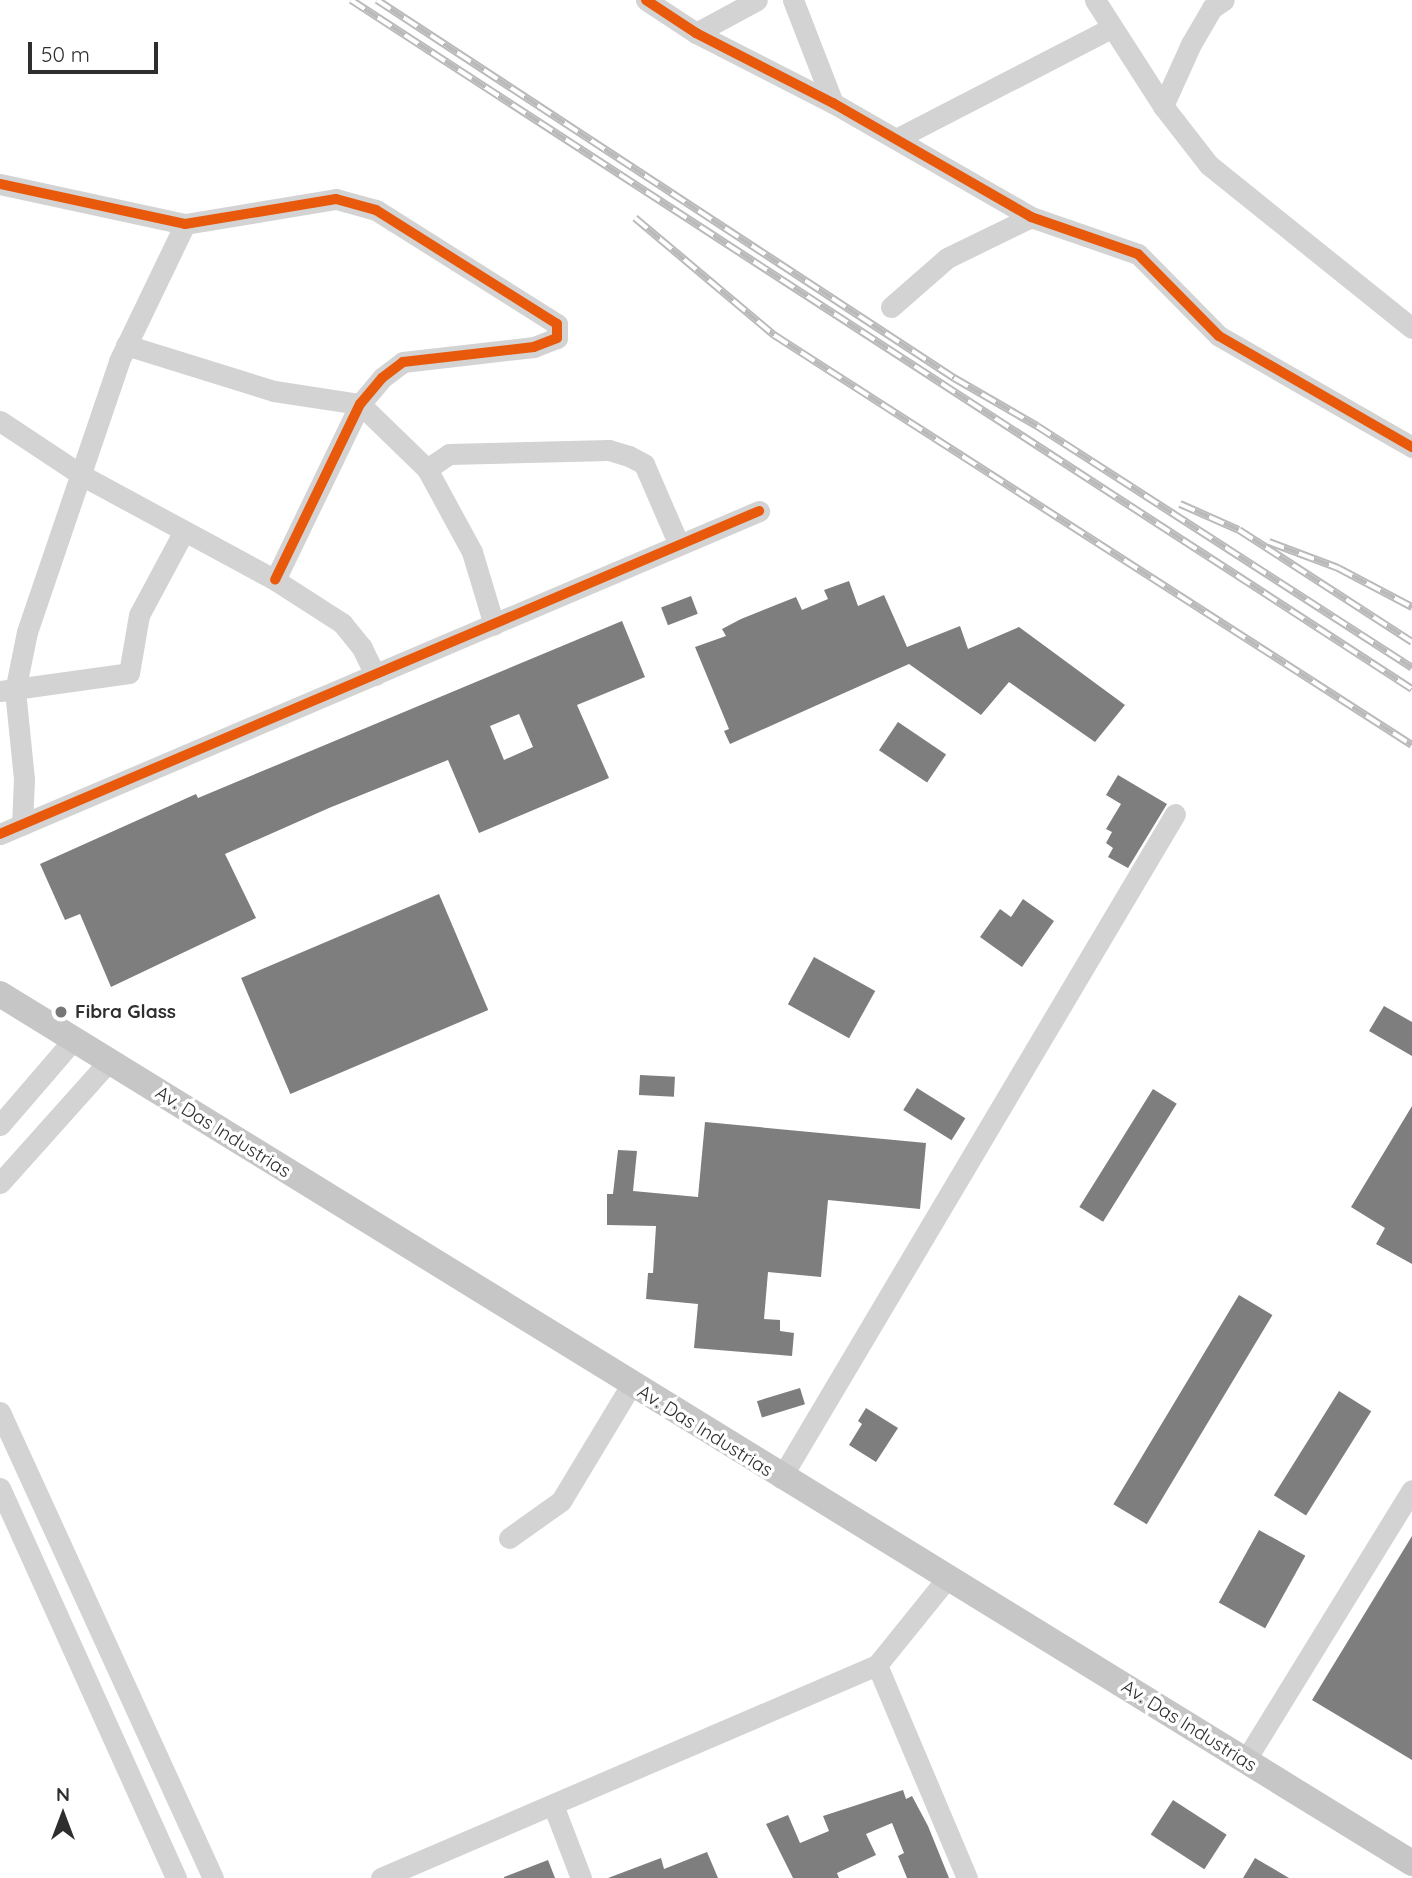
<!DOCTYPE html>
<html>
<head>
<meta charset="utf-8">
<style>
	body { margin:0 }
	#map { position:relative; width:1412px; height:1878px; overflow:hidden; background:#fff; font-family:Quicksand,sans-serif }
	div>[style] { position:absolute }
	.building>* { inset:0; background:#7e7e7e; transform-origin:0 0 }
	.minor>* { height:21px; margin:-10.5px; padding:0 10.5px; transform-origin:10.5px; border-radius:10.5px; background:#d3d3d3 }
	.major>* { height:26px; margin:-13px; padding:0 13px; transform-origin:13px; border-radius:13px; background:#c6c6c6 }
	.rail>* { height:8px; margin-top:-4px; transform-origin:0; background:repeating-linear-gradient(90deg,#fff 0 16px,#bababa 0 32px); box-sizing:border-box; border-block:2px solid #bababa }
	.cycleway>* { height:10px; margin:-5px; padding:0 5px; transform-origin:5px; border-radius:5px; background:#e8590c }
	.dots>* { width:19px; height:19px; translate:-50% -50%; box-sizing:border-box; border:4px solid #fff; border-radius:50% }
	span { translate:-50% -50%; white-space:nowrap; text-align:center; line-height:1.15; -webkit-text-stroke:7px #fff; paint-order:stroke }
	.poi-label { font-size:19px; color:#2e2e2e; font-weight:700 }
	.left { translate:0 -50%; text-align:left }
	.street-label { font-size:19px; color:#2e2e2e }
	.north { position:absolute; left:28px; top:1780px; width:70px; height:70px; -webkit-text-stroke:5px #fff; paint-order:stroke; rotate:0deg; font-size:19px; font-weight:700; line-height:28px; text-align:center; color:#2e2e2e }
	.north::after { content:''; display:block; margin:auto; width:24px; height:32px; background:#2e2e2e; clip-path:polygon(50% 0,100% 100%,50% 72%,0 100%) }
	.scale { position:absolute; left:28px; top:42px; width:130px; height:32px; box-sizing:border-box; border:4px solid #2e2e2e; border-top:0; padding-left:9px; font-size:21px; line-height:24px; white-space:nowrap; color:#2e2e2e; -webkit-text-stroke:5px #fff; paint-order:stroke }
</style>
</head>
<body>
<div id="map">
	<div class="building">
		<i style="clip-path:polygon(849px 581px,858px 606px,884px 595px,907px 647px,960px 626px,968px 649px,1019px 627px,1125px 705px,1095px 742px,1009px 682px,981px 715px,909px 664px,730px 744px,724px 731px,729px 729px,695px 647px,726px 636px,722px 629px,741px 619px,796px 597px,802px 610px,828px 599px,824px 590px)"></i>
		<i style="left:691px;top:596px;width:19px;height:32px;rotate:69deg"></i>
		<i style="clip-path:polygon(evenodd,622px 621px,645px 677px,577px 705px,609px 778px,479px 833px,448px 760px,329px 808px,225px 854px,256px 918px,111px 987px,80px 914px,65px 920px,40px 864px,196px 794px,198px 798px,622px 621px,519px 714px,533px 747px,504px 760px,490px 726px,519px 714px)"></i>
		<i style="left:898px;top:722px;width:58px;height:34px;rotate:34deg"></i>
		<i style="clip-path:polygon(1118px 775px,1167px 804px,1128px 868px,1108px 857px,1113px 848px,1106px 843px,1112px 832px,1106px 829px,1121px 804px,1106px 795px)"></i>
		<i style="left:439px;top:894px;width:126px;height:215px;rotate:67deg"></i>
		<i style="clip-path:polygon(1023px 899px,1054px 921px,1022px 967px,980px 937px,1000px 909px,1011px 917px)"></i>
		<i style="left:814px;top:957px;width:70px;height:54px;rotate:29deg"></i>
		<i style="clip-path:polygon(1384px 1006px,1412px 1022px,1412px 1056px,1369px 1031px)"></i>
		<i style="left:640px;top:1075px;width:35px;height:20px;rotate:3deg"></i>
		<i style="left:917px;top:1088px;width:57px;height:26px;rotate:32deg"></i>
		<i style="left:1153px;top:1089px;width:28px;height:139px;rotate:32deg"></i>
		<i style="clip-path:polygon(1412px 1106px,1412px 1264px,1376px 1244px,1385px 1228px,1351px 1207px)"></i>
		<i style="clip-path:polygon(705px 1122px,926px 1143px,920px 1209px,828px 1200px,821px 1277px,768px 1272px,764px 1319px,780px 1320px,780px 1331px,794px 1333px,792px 1356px,694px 1348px,698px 1304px,646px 1299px,648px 1273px,653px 1273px,656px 1226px,607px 1225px,607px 1194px,613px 1194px,618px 1150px,637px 1151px,633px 1191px,698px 1197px)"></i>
		<i style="left:1239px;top:1295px;width:39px;height:244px;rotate:31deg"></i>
		<i style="left:800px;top:1388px;width:17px;height:45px;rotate:73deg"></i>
		<i style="left:1339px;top:1391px;width:38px;height:123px;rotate:32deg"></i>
		<i style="clip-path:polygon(866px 1408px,898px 1428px,876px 1462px,849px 1445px,862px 1424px,858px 1421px)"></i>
		<i style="left:1259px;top:1530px;width:53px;height:83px;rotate:29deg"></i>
		<i style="clip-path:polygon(1412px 1536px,1412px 1760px,1312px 1700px)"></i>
		<i style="clip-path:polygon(903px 1790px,906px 1799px,912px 1796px,928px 1826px,949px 1878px,907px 1878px,898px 1856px,904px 1853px,892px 1823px,866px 1834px,876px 1855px,837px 1873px,839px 1878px,793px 1878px,766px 1824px,788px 1815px,800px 1843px,829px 1831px,823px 1816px)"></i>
		<i style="left:1173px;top:1800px;width:64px;height:41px;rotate:33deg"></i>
		<i style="clip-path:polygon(707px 1852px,718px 1878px,608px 1878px,661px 1858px,664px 1869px)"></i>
		<i style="clip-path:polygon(1255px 1858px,1289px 1878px,1243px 1878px)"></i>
		<i style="clip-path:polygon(548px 1860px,555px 1878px,504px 1878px,504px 1877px)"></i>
	</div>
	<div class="minor">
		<i style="left:646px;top:0;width:60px;rotate:33.4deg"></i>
		<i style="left:696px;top:33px;width:154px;rotate:27.1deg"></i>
		<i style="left:833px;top:103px;width:228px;rotate:29.9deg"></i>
		<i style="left:1031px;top:217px;width:113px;rotate:19.1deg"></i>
		<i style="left:1138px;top:254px;width:115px;rotate:45.4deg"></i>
		<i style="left:1219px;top:336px;width:223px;rotate:29.9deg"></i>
		<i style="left:793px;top:0;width:110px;rotate:68.8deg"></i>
		<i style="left:1095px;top:0;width:126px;rotate:57.3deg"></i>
		<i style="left:1163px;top:106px;width:75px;rotate:52.1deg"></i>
		<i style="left:1209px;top:165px;width:260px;rotate:38.8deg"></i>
		<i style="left:696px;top:33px;width:69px;rotate:-28.4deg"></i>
		<i style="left:1163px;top:106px;width:68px;rotate:-65.7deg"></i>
		<i style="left:1191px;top:44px;width:42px;rotate:-59.7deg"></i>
		<i style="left:1212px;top:8px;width:14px;rotate:-34deg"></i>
		<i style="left:896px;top:139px;width:242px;rotate:-27.3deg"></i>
		<i style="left:0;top:184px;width:189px;rotate:12.2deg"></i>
		<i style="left:185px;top:224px;width:153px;rotate:-9.4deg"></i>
		<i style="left:336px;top:199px;width:41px;rotate:15.4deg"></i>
		<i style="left:376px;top:210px;width:214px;rotate:32.2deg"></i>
		<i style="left:557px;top:324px;width:14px;rotate:90deg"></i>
		<i style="left:557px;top:338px;width:25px;rotate:159deg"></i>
		<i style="left:534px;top:347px;width:132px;rotate:173.5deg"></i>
		<i style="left:403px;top:362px;width:26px;rotate:143deg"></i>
		<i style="left:382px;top:378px;width:34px;rotate:130deg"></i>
		<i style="left:360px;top:404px;width:195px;rotate:115.8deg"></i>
		<i style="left:891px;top:307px;width:74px;rotate:-41.2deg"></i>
		<i style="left:947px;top:258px;width:93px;rotate:-26deg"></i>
		<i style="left:126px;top:345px;width:155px;rotate:17.3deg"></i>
		<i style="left:274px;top:391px;width:87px;rotate:8.6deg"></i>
		<i style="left:360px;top:404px;width:93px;rotate:44.1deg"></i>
		<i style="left:427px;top:469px;width:94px;rotate:61.5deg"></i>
		<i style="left:472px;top:552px;width:76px;rotate:73.2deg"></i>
		<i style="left:0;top:421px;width:100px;rotate:33.5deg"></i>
		<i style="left:83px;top:476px;width:218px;rotate:28.4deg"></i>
		<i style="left:275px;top:580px;width:80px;rotate:32.7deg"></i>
		<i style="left:342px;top:623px;width:32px;rotate:51deg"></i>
		<i style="left:362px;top:648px;width:30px;rotate:64deg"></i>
		<i style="left:427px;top:469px;width:27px;rotate:-34deg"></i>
		<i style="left:449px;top:454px;width:160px;rotate:-1.4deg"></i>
		<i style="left:609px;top:450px;width:21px;rotate:17deg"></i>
		<i style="left:629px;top:456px;width:17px;rotate:28deg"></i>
		<i style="left:644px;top:464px;width:88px;rotate:66.6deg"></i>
		<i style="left:0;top:691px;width:130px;rotate:-7.9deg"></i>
		<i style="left:129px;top:673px;width:59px;rotate:-80.2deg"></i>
		<i style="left:139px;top:615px;width:95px;rotate:-61.8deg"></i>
		<i style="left:22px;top:825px;width:46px;rotate:-87.5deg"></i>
		<i style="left:24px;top:779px;width:88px;rotate:-95.8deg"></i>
		<i style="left:15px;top:691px;width:60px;rotate:-78.5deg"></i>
		<i style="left:27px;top:632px;width:286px;rotate:-71.2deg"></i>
		<i style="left:119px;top:361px;width:152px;rotate:-64.3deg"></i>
		<i style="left:0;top:834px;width:825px;rotate:-23.05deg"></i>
		<i style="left:0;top:1125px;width:113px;rotate:-49.3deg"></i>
		<i style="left:0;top:1183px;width:164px;rotate:-48.2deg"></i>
		<i style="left:0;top:1412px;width:512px;rotate:65.44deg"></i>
		<i style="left:781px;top:1478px;width:772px;rotate:-59.32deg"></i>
		<i style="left:0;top:1488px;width:428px;rotate:65.7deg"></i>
		<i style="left:509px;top:1538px;width:64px;rotate:-35.4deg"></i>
		<i style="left:561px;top:1501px;width:135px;rotate:-58.9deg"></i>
		<i style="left:877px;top:1665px;width:231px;rotate:67.1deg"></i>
		<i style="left:1245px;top:1761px;width:318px;rotate:-58.4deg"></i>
		<i style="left:553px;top:1805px;width:78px;rotate:69deg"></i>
		<i style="left:381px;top:1878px;width:540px;rotate:-23.24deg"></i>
		<i style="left:877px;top:1665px;width:113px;rotate:-51.1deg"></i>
	</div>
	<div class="major">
		<i style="left:0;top:994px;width:1658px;rotate:31.61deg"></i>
	</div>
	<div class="rail">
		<i style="left:351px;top:0;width:1265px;rotate:33deg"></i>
		<i style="left:377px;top:0;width:690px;rotate:33.23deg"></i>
		<i style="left:954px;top:378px;width:96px;rotate:30deg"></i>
		<i style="left:1037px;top:426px;width:446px;rotate:32.8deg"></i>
		<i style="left:635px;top:218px;width:182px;rotate:40.1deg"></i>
		<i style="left:774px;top:335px;width:758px;rotate:32.73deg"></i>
		<i style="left:1180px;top:504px;width:64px;rotate:23.8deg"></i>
		<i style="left:1239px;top:530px;width:206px;rotate:32.9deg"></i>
		<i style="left:1269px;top:542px;width:74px;rotate:20.6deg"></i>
		<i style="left:1338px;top:568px;width:84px;rotate:27.8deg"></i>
	</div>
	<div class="cycleway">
		<i style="left:646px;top:0;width:60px;rotate:33.4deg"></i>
		<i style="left:696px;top:33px;width:154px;rotate:27.1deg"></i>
		<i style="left:833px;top:103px;width:228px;rotate:29.9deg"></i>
		<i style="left:1031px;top:217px;width:113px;rotate:19.1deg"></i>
		<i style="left:1138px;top:254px;width:115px;rotate:45.4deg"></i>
		<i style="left:1219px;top:336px;width:223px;rotate:29.9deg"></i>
		<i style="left:0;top:184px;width:189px;rotate:12.2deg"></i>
		<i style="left:185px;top:224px;width:153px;rotate:-9.4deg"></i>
		<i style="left:336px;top:199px;width:41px;rotate:15.4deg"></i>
		<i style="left:376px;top:210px;width:214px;rotate:32.2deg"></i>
		<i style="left:557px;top:324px;width:14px;rotate:90deg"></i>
		<i style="left:557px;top:338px;width:25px;rotate:159deg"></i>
		<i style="left:534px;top:347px;width:132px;rotate:173.5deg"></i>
		<i style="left:403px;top:362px;width:26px;rotate:143deg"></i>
		<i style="left:382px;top:378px;width:34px;rotate:130deg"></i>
		<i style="left:360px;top:404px;width:195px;rotate:115.8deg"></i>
		<i style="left:0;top:834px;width:825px;rotate:-23.05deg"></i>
	</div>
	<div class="dots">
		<i style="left:61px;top:1012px;background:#777"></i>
	</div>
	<div class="poi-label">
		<span class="left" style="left:75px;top:1012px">Fibra Glass</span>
	</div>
	<div class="street-label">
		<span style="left:223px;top:1132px;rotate:32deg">Av. Das Industrias</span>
		<span style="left:705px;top:1431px;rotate:32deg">Av. Das Industrias</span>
		<span style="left:1189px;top:1726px;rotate:32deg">Av. Das Industrias</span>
	</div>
	<div class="north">N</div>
	<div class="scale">50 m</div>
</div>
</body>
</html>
